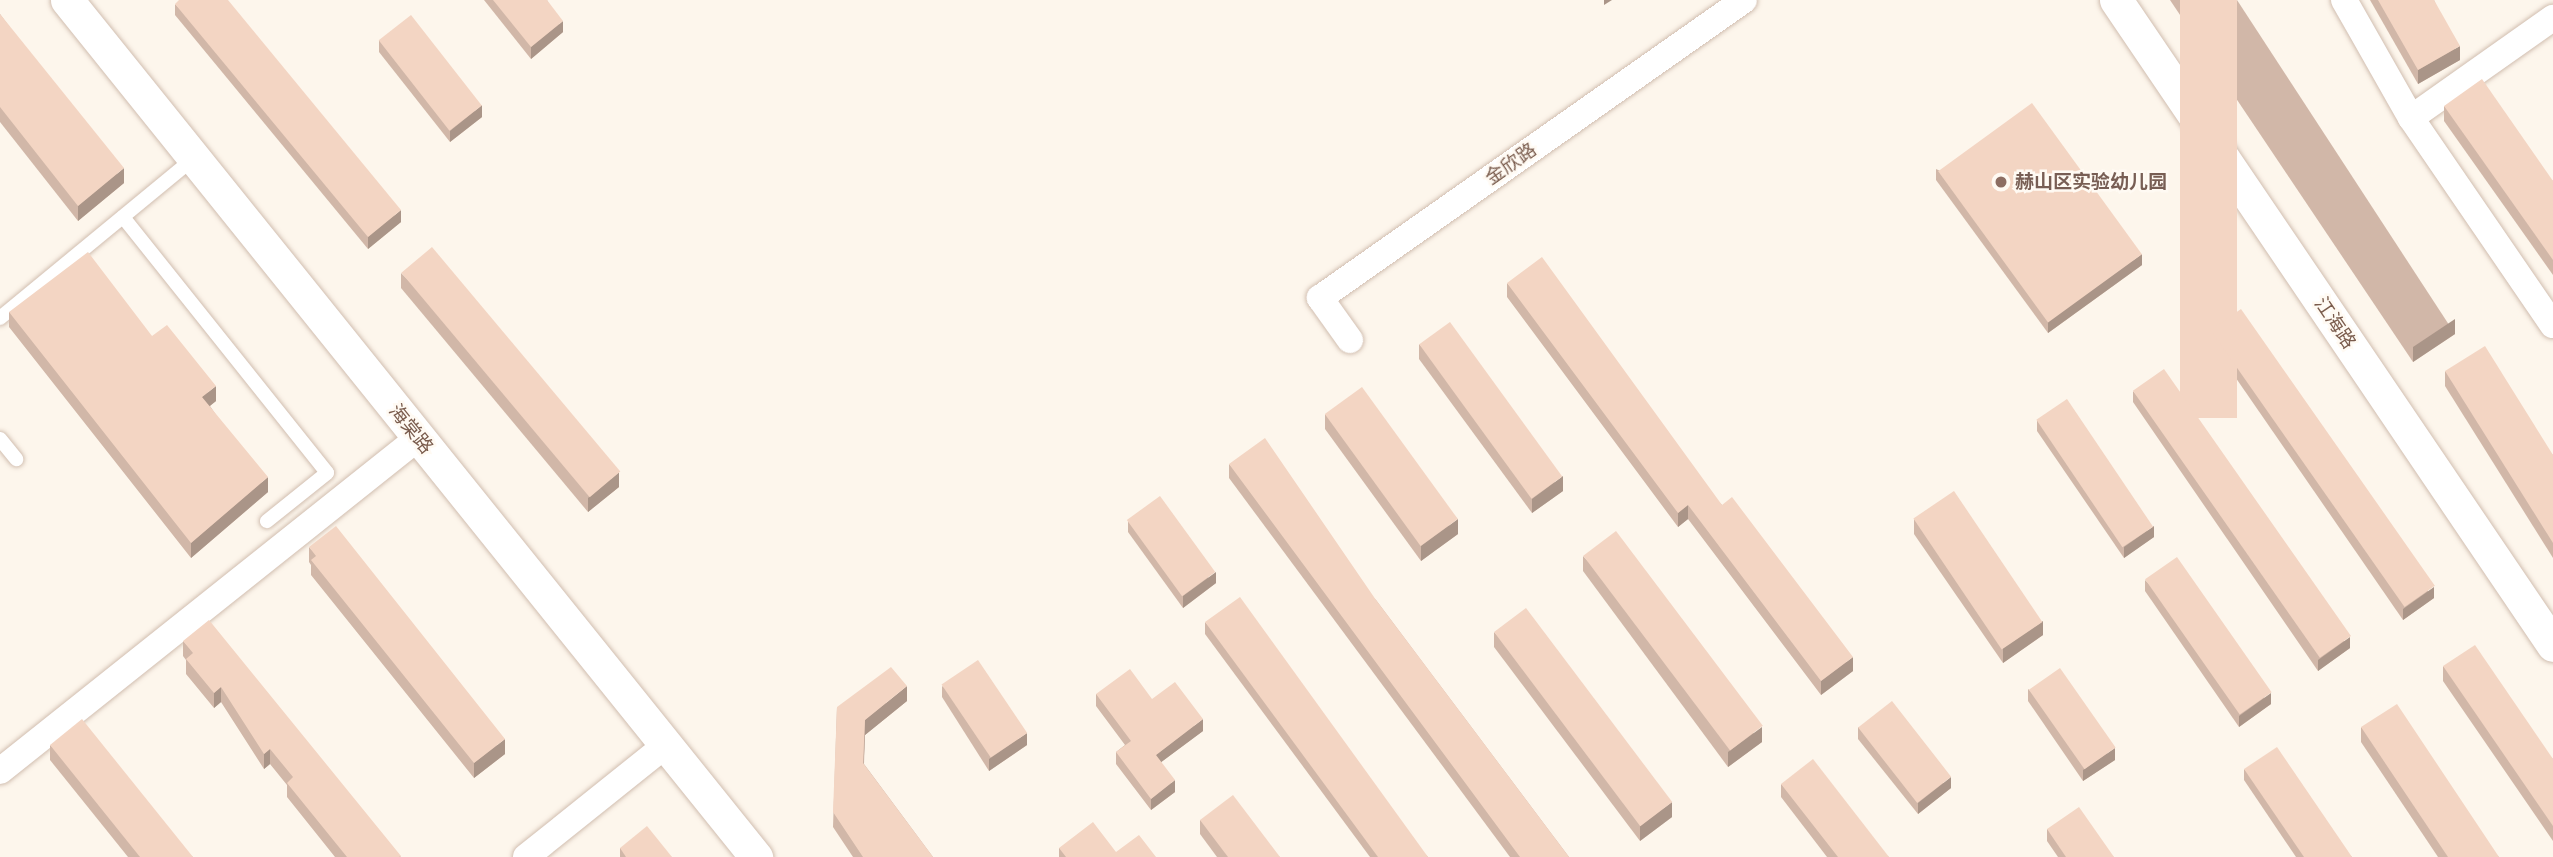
<!DOCTYPE html>
<html>
<head>
<meta charset="utf-8">
<style>
	body { margin:0 }
	#map { position:relative; width:2553px; height:857px; overflow:hidden; background:#fdf6ec; font-family:Poppins,"Noto Sans SC",sans-serif }
	div>[style] { position:absolute }
	.roads { filter:drop-shadow(0 0 2px #d1beb0) drop-shadow(0 0 2px #d1beb0) }
	.service>* { height:14px; margin:-7px; padding:0 7px; transform-origin:7px; border-radius:7px; background:#fff }
	.minor>* { height:26px; margin:-13px; padding:0 13px; transform-origin:13px; border-radius:13px; background:#fff }
	.tertiary>* { height:33px; margin:-16.5px; padding:0 16.5px; transform-origin:16.5px; border-radius:16.5px; background:#fff }
	.wall>* { inset:0; background:#d1b7a8 }
	.shaded-wall>* { inset:0; background:#aa9588 }
	.building>* { inset:0; background:#f3d5c3; transform-origin:0 0 }
	.dots>* { width:19px; height:19px; translate:-50% -50%; box-sizing:border-box; border:4px solid #fffaf3; border-radius:50% }
	span { translate:-50% -50%; white-space:nowrap; text-align:center; line-height:1.15; -webkit-text-stroke:5px #fffaf3; paint-order:stroke }
	.street-label { font-size:19px; color:#7a5c4d }
	.education-label { font-size:19px; color:#785e54; font-weight:700 }
	.left { translate:0 -50%; text-align:left }
</style>
</head>
<body>
<div id="map">
	<div class="roads">
		<div class="service">
			<i style="left:123px;top:217px;width:327px;rotate:51.4deg"></i>
			<i style="left:327px;top:473px;width:77px;rotate:141.3deg"></i>
			<i style="left:0;top:318px;width:251px;rotate:-39.5deg"></i>
			<i style="left:0;top:439px;width:26px;rotate:51deg"></i>
		</div>
		<div class="minor">
			<i style="left:2344px;top:0;width:136px;rotate:60.4deg"></i>
			<i style="left:2411px;top:118px;width:174px;rotate:-35.2deg"></i>
			<i style="left:2411px;top:118px;width:251px;rotate:55.6deg"></i>
			<i style="left:1350px;top:340px;width:52px;rotate:-125.5deg"></i>
			<i style="left:1320px;top:298px;width:518px;rotate:-35.1deg"></i>
			<i style="left:0;top:771px;width:534px;rotate:-38.54deg"></i>
			<i style="left:526px;top:857px;width:179px;rotate:-38.7deg"></i>
		</div>
		<div class="tertiary">
			<i style="left:67px;top:0;width:1100px;rotate:51.2deg"></i>
			<i style="left:2116px;top:0;width:779px;rotate:55.88deg"></i>
		</div>
	</div>
	<div class="wall">
		<i style="clip-path:polygon(484px 0,547px 0,563px 32px,531px 59px)"></i>
		<i style="clip-path:polygon(2170px 0,2237px 0,2455px 334px,2413px 362px)"></i>
		<i style="clip-path:polygon(2370px 0,2434px 0,2460px 60px,2418px 84px)"></i>
		<i style="clip-path:polygon(175px 4px,401px 222px,368px 249px,175px 15px)"></i>
		<i style="clip-path:polygon(0 14px,124px 183px,78px 221px,0 122px)"></i>
		<i style="clip-path:polygon(379px 40px,482px 117px,450px 142px,379px 52px)"></i>
		<i style="clip-path:polygon(2444px 106px,2553px 181px,2553px 275px,2444px 121px)"></i>
		<i style="clip-path:polygon(1936px 169px,2142px 265px,2048px 333px,1936px 180px)"></i>
		<i style="clip-path:polygon(401px 273px,619px 487px,588px 512px,401px 288px)"></i>
		<i style="clip-path:polygon(1507px 283px,1722px 505px,1853px 671px,1821px 695px,1688px 519px,1678px 527px,1507px 297px)"></i>
		<i style="clip-path:polygon(9px 312px,152px 336px,216px 401px,210px 406px,268px 492px,191px 558px,9px 327px)"></i>
		<i style="clip-path:polygon(2211px 330px,2434px 598px,2403px 620px,2211px 342px)"></i>
		<i style="clip-path:polygon(1419px 344px,1563px 491px,1532px 513px,1419px 359px)"></i>
		<i style="clip-path:polygon(2445px 371px,2553px 455px,2553px 558px,2445px 386px)"></i>
		<i style="clip-path:polygon(2133px 391px,2350px 648px,2318px 671px,2133px 402px)"></i>
		<i style="clip-path:polygon(1325px 414px,1458px 534px,1421px 561px,1325px 429px)"></i>
		<i style="clip-path:polygon(2037px 420px,2154px 537px,2124px 558px,2037px 431px)"></i>
		<i style="clip-path:polygon(1229px 464px,1376px 600px,1569px 857px,1510px 857px,1229px 478px)"></i>
		<i style="clip-path:polygon(1914px 519px,2043px 635px,2003px 663px,1914px 534px)"></i>
		<i style="clip-path:polygon(1128px 521px,1216px 583px,1183px 608px,1128px 532px)"></i>
		<i style="clip-path:polygon(309px 547px,505px 754px,474px 778px,311px 575px,311px 565px,309px 562px)"></i>
		<i style="clip-path:polygon(1583px 556px,1762px 742px,1728px 767px,1583px 571px)"></i>
		<i style="clip-path:polygon(2145px 580px,2271px 704px,2239px 727px,2145px 591px)"></i>
		<i style="clip-path:polygon(1205px 622px,1428px 857px,1370px 857px,1205px 634px)"></i>
		<i style="clip-path:polygon(1494px 632px,1672px 817px,1640px 841px,1494px 647px)"></i>
		<i style="clip-path:polygon(183px 641px,401px 857px,335px 857px,287px 797px,287px 785px,270px 764px,264px 769px,221px 702px,214px 708px,186px 674px,186px 660px,183px 656px)"></i>
		<i style="clip-path:polygon(2443px 666px,2553px 759px,2553px 841px,2443px 681px)"></i>
		<i style="clip-path:polygon(942px 686px,1027px 745px,989px 771px,942px 697px)"></i>
		<i style="clip-path:polygon(2028px 689px,2115px 760px,2083px 781px,2028px 701px)"></i>
		<i style="clip-path:polygon(1096px 694px,1152px 699px,1203px 731px,1161px 762px,1175px 792px,1151px 810px,1116px 764px,1116px 752px,1125px 745px,1096px 706px)"></i>
		<i style="clip-path:polygon(907px 701px,865px 735px,864px 764px,933px 857px,853px 857px,833px 827px,837px 707px)"></i>
		<i style="clip-path:polygon(1858px 727px,1951px 788px,1918px 814px,1858px 739px)"></i>
		<i style="clip-path:polygon(2361px 727px,2499px 857px,2438px 857px,2361px 742px)"></i>
		<i style="clip-path:polygon(50px 745px,193px 857px,128px 857px,50px 760px)"></i>
		<i style="clip-path:polygon(2244px 769px,2352px 857px,2296px 857px,2244px 780px)"></i>
		<i style="clip-path:polygon(1781px 784px,1889px 857px,1827px 857px,1781px 797px)"></i>
		<i style="clip-path:polygon(1200px 820px,1280px 857px,1217px 857px,1200px 834px)"></i>
		<i style="clip-path:polygon(2047px 829px,2114px 857px,2058px 857px,2047px 841px)"></i>
		<i style="clip-path:polygon(620px 848px,672px 857px,620px 857px)"></i>
		<i style="clip-path:polygon(1059px 848px,1116px 852px,1156px 857px,1059px 857px)"></i>
	</div>
	<div class="shaded-wall">
		<i style="clip-path:polygon(1604px 0,1612px 0,1604px 5px)"></i>
		<i style="clip-path:polygon(563px 21px,563px 32px,531px 59px,531px 47px)"></i>
		<i style="clip-path:polygon(2460px 46px,2460px 60px,2418px 84px,2418px 70px)"></i>
		<i style="clip-path:polygon(482px 105px,482px 117px,450px 142px,450px 131px)"></i>
		<i style="clip-path:polygon(124px 168px,124px 183px,78px 221px,78px 206px)"></i>
		<i style="clip-path:polygon(401px 210px,401px 222px,368px 249px,368px 237px)"></i>
		<i style="clip-path:polygon(2142px 254px,2142px 265px,2048px 333px,2048px 321px)"></i>
		<i style="clip-path:polygon(2455px 319px,2455px 334px,2413px 362px,2413px 347px)"></i>
		<i style="clip-path:polygon(216px 386px,216px 401px,202px 412px,202px 397px)"></i>
		<i style="clip-path:polygon(619px 472px,619px 487px,588px 512px,588px 498px)"></i>
		<i style="clip-path:polygon(1563px 476px,1563px 491px,1532px 513px,1532px 499px)"></i>
		<i style="clip-path:polygon(268px 477px,268px 492px,191px 558px,191px 543px)"></i>
		<i style="clip-path:polygon(1688px 505px,1688px 519px,1678px 527px,1678px 513px)"></i>
		<i style="clip-path:polygon(1458px 519px,1458px 534px,1421px 561px,1421px 546px)"></i>
		<i style="clip-path:polygon(2154px 526px,2154px 537px,2124px 558px,2124px 547px)"></i>
		<i style="clip-path:polygon(1216px 572px,1216px 583px,1183px 608px,1183px 596px)"></i>
		<i style="clip-path:polygon(2434px 587px,2434px 598px,2403px 620px,2403px 609px)"></i>
		<i style="clip-path:polygon(2043px 621px,2043px 635px,2003px 663px,2003px 648px)"></i>
		<i style="clip-path:polygon(2350px 637px,2350px 648px,2318px 671px,2318px 660px)"></i>
		<i style="clip-path:polygon(1853px 657px,1853px 671px,1821px 695px,1821px 681px)"></i>
		<i style="clip-path:polygon(907px 686px,907px 701px,865px 735px,863px 777px,865px 720px)"></i>
		<i style="clip-path:polygon(221px 687px,221px 702px,214px 708px,214px 693px)"></i>
		<i style="clip-path:polygon(2271px 693px,2271px 704px,2239px 727px,2239px 716px)"></i>
		<i style="clip-path:polygon(1203px 719px,1203px 731px,1156px 766px,1156px 755px)"></i>
		<i style="clip-path:polygon(1762px 727px,1762px 742px,1728px 767px,1728px 752px)"></i>
		<i style="clip-path:polygon(1027px 733px,1027px 745px,989px 771px,989px 759px)"></i>
		<i style="clip-path:polygon(505px 739px,505px 754px,474px 778px,474px 763px)"></i>
		<i style="clip-path:polygon(2115px 748px,2115px 760px,2083px 781px,2083px 770px)"></i>
		<i style="clip-path:polygon(270px 749px,270px 764px,264px 769px,264px 754px)"></i>
		<i style="clip-path:polygon(1951px 777px,1951px 788px,1918px 814px,1918px 803px)"></i>
		<i style="clip-path:polygon(1175px 780px,1175px 792px,1151px 810px,1151px 799px)"></i>
		<i style="clip-path:polygon(1672px 802px,1672px 817px,1640px 841px,1640px 826px)"></i>
	</div>
	<div class="building">
		<i style="clip-path:polygon(179px 0,228px 0,401px 210px,368px 237px,175px 4px)"></i>
		<i style="clip-path:polygon(493px 0,547px 0,563px 21px,531px 47px)"></i>
		<i style="left:2180px;top:0;width:57px;height:418px"></i>
		<i style="clip-path:polygon(2378px 0,2434px 0,2460px 46px,2418px 70px)"></i>
		<i style="clip-path:polygon(0 14px,124px 168px,78px 206px,0 107px)"></i>
		<i style="left:411px;top:15px;width:115px;height:41px;rotate:52deg"></i>
		<i style="clip-path:polygon(2482px 79px,2553px 181px,2553px 260px,2444px 106px)"></i>
		<i style="left:2032px;top:103px;width:187px;height:116px;rotate:54deg"></i>
		<i style="left:432px;top:247px;width:293px;height:40px;rotate:50deg"></i>
		<i style="clip-path:polygon(88px 252px,152px 336px,167px 325px,216px 386px,202px 397px,268px 477px,191px 543px,9px 312px)"></i>
		<i style="clip-path:polygon(1542px 257px,1722px 505px,1732px 497px,1853px 657px,1821px 681px,1688px 505px,1678px 513px,1507px 283px)"></i>
		<i style="left:2241px;top:309px;width:338px;height:37px;rotate:55deg"></i>
		<i style="left:1450px;top:322px;width:191px;height:38px;rotate:54deg"></i>
		<i style="clip-path:polygon(2485px 346px,2553px 455px,2553px 543px,2445px 371px)"></i>
		<i style="left:2164px;top:369px;width:326px;height:38px;rotate:55deg"></i>
		<i style="left:1362px;top:387px;width:163px;height:46px;rotate:54deg"></i>
		<i style="left:2067px;top:399px;width:154px;height:37px;rotate:56deg"></i>
		<i style="clip-path:polygon(1265px 438px,1376px 600px,1569px 857px,1520px 857px,1229px 464px)"></i>
		<i style="left:1954px;top:491px;width:158px;height:49px;rotate:56deg"></i>
		<i style="left:1160px;top:496px;width:94px;height:41px;rotate:54deg"></i>
		<i style="clip-path:polygon(336px 526px,505px 739px,474px 763px,311px 560px,316px 556px,309px 547px)"></i>
		<i style="left:1616px;top:531px;width:244px;height:41px;rotate:53deg"></i>
		<i style="left:2177px;top:557px;width:165px;height:39px;rotate:55deg"></i>
		<i style="clip-path:polygon(1240px 597px,1428px 857px,1378px 857px,1205px 622px)"></i>
		<i style="left:1526px;top:608px;width:243px;height:40px;rotate:53deg"></i>
		<i style="clip-path:polygon(209px 620px,401px 856px,399px 857px,347px 857px,287px 783px,293px 777px,270px 749px,264px 754px,221px 687px,214px 693px,186px 659px,193px 653px,183px 641px)"></i>
		<i style="clip-path:polygon(2475px 645px,2553px 759px,2553px 826px,2443px 666px)"></i>
		<i style="left:978px;top:660px;width:88px;height:44px;rotate:56deg"></i>
		<i style="clip-path:polygon(891px 667px,907px 686px,865px 720px,863px 763px,933px 857px,863px 857px,833px 812px,837px 707px)"></i>
		<i style="left:2060px;top:668px;width:97px;height:38px;rotate:55deg"></i>
		<i style="clip-path:polygon(1130px 669px,1152px 699px,1175px 682px,1203px 719px,1156px 755px,1175px 780px,1151px 799px,1116px 752px,1131px 741px,1096px 694px)"></i>
		<i style="left:1892px;top:701px;width:96px;height:43px;rotate:52deg"></i>
		<i style="clip-path:polygon(2397px 704px,2499px 857px,2448px 857px,2361px 727px)"></i>
		<i style="clip-path:polygon(82px 719px,193px 857px,140px 857px,50px 745px)"></i>
		<i style="clip-path:polygon(2277px 747px,2352px 857px,2304px 857px,2244px 769px)"></i>
		<i style="clip-path:polygon(1813px 759px,1889px 857px,1838px 857px,1781px 784px)"></i>
		<i style="clip-path:polygon(1233px 795px,1280px 857px,1228px 857px,1200px 820px)"></i>
		<i style="clip-path:polygon(2079px 807px,2114px 857px,2066px 857px,2047px 829px)"></i>
		<i style="clip-path:polygon(1093px 822px,1116px 852px,1139px 835px,1156px 857px,1066px 857px,1059px 848px)"></i>
		<i style="clip-path:polygon(647px 826px,672px 857px,626px 857px,620px 848px)"></i>
	</div>
	<div class="dots">
		<i style="left:2001px;top:182px;background:#8d6e63"></i>
	</div>
	<div class="street-label">
		<span style="left:1511px;top:164px;rotate:-35deg">金欣路</span>
		<span style="left:2335px;top:323px;rotate:56deg">江海路</span>
		<span style="left:411px;top:429px;rotate:51deg">海棠路</span>
	</div>
	<div class="education-label">
		<span class="left" style="left:2015px;top:182px">赫山区实验幼儿园</span>
	</div>
</div>
</body>
</html>
